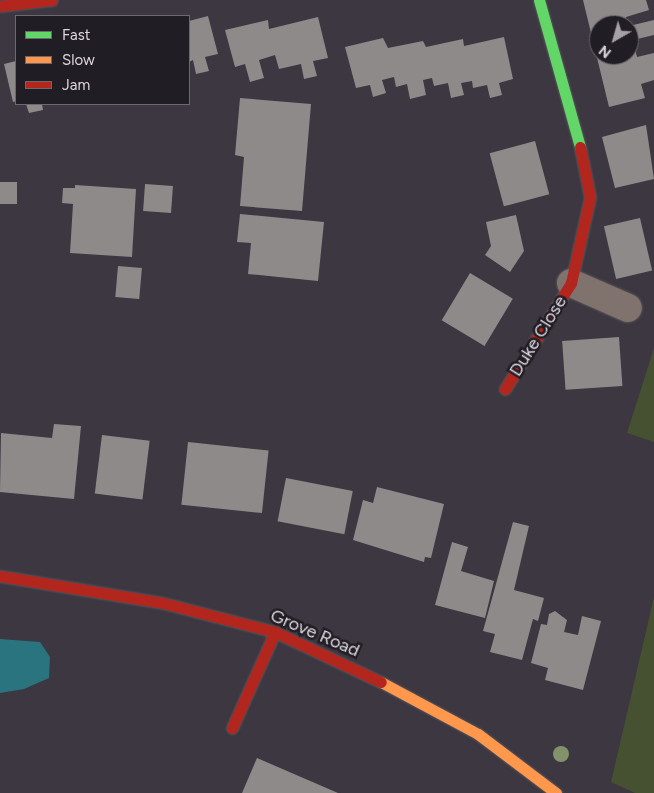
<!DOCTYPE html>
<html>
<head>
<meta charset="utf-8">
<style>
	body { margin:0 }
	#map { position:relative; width:654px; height:793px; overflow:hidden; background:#3c3740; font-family:Figtree,sans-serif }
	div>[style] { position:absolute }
	.green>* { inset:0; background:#455131 }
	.water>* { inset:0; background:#2a7480 }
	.building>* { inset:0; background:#8f8a8a; transform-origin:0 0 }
	.roads { filter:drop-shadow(0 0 1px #59555c) drop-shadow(0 0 1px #59555c) }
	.street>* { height:28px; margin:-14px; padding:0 14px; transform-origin:14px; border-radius:14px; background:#80726c }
	.fast>* { height:11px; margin:-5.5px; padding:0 5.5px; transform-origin:5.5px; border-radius:5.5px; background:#63d668 }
	.slow>* { height:11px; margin:-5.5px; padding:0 5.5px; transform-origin:5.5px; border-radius:5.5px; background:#ff974d }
	.jam>* { height:11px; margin:-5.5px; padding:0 5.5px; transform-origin:5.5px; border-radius:5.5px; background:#b3261e }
	.trees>* { width:16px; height:16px; margin:-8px; border-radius:50%; background:#82926a }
	span { translate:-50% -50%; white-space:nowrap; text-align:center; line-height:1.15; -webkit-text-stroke:5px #211d24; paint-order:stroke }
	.street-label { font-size:18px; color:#ded7e2 }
	.legend { position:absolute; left:15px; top:15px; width:175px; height:90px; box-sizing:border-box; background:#211d24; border:1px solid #6d6770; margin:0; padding:6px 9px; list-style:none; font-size:15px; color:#ded7e2 }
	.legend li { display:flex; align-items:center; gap:10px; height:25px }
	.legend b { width:25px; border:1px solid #6d6770 }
	.north { position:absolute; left:589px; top:15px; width:50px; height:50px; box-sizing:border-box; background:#211d24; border:1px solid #6d6770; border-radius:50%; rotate:218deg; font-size:14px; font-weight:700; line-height:20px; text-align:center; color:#ded7e2 }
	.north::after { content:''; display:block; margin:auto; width:18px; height:22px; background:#a59fa9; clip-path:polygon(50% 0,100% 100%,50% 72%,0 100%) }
</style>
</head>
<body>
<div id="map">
	<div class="green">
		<i style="clip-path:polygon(654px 348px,654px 442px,627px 433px)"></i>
		<i style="clip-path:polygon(654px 597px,654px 793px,635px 793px,611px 782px)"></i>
	</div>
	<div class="water">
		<i style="clip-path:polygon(0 639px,40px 642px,50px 657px,49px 678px,24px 689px,0 693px)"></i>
	</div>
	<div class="building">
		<i style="clip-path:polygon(583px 0,646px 0,649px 10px,626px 17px,627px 25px,599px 25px,599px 55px,629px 55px,629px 26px,654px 20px,654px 35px,633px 40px,637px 57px,654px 53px,654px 80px,641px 84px,645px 98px,609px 107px)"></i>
		<i style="clip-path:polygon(208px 16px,218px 54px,205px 57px,209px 71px,196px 74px,193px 60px,189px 62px,189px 21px)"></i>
		<i style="clip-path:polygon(318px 17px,328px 58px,313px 61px,317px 76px,304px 79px,301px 64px,279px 69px,275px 55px,259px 60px,264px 78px,250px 82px,245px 64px,235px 67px,225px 30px,268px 20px,269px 29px)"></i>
		<i style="clip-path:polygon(504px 37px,513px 79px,499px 83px,502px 95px,490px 98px,487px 85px,473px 88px,472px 81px,461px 83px,464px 95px,451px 98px,448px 83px,434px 86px,432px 78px,423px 80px,426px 95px,410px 99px,407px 84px,396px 87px,394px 77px,382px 80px,386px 93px,373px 97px,370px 85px,356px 88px,345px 47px,383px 38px,388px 48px,423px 41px,426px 47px,463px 39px,464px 46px)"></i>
		<i style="clip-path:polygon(16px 61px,16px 101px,13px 102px,4px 64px)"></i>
		<i style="clip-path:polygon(240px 98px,311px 104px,302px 211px,240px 206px,244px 157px,235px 155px)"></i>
		<i style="clip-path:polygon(26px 104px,42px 104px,43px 110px,29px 113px)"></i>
		<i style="clip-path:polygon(646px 125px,654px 179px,615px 188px,602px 137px)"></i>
		<i style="left:535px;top:141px;width:55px;height:47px;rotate:75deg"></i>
		<i style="left:0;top:182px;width:17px;height:22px"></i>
		<i style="left:145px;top:184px;width:28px;height:27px;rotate:4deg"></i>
		<i style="clip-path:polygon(75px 185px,136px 189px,132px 257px,70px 253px,73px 204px,62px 203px,63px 188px,75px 188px)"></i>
		<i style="clip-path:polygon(240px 214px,324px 222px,318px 281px,248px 274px,251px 243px,237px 242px)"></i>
		<i style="clip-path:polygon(516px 215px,524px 251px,510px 272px,485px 255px,491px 246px,486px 222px)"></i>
		<i style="left:640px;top:218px;width:54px;height:37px;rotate:77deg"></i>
		<i style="left:118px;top:266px;width:24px;height:31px;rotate:5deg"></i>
		<i style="left:470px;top:273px;width:50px;height:55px;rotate:31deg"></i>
		<i style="left:619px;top:337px;width:49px;height:57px;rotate:86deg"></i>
		<i style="clip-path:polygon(54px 424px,81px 426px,74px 499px,0 492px,1px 433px,52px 438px)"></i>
		<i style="left:102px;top:435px;width:48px;height:59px;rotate:7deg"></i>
		<i style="left:188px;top:442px;width:81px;height:63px;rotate:6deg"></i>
		<i style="left:286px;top:478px;width:68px;height:44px;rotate:11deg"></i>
		<i style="clip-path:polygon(377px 487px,444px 504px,431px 558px,425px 557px,424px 562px,353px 540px,363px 500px,373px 503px)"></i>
		<i style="clip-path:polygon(513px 522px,529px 526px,514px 590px,544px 598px,538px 621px,533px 619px,522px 660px,490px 652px,495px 634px,483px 631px)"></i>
		<i style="clip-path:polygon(452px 542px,468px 547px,461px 571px,494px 581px,485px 618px,435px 605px)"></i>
		<i style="clip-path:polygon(555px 611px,567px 620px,564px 632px,578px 635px,582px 616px,601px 621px,583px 690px,545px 680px,548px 668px,531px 663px,541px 624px,547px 625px,549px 614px)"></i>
		<i style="clip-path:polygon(257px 758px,338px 793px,242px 793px)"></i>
	</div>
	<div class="roads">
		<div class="street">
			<i style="left:571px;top:283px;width:62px;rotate:23.7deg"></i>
		</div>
		<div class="fast">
			<i style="left:539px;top:0;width:153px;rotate:74.4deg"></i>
		</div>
		<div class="slow">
			<i style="left:381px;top:682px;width:110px;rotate:28.2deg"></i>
			<i style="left:478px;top:734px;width:98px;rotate:37.1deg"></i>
		</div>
		<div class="jam">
			<i style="left:0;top:6px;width:52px;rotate:-6.6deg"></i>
			<i style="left:505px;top:389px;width:125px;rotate:-58.1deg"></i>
			<i style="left:571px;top:283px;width:88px;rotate:-77.5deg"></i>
			<i style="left:590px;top:197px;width:51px;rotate:-101.3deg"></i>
			<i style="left:0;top:576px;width:165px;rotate:9.4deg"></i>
			<i style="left:163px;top:603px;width:116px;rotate:14.5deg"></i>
			<i style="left:275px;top:632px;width:117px;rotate:25.3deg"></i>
			<i style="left:232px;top:728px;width:105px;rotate:-65.9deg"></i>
		</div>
	</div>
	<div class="trees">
		<i style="left:561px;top:754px"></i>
	</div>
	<div class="street-label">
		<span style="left:538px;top:336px;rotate:-58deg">Duke Close</span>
		<span style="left:315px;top:633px;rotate:23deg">Grove Road</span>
	</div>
	<ul class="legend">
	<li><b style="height:6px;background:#63d668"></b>Fast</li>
	<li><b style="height:6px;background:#ff974d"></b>Slow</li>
	<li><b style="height:6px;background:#b3261e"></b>Jam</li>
	</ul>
	<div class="north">N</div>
</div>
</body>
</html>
